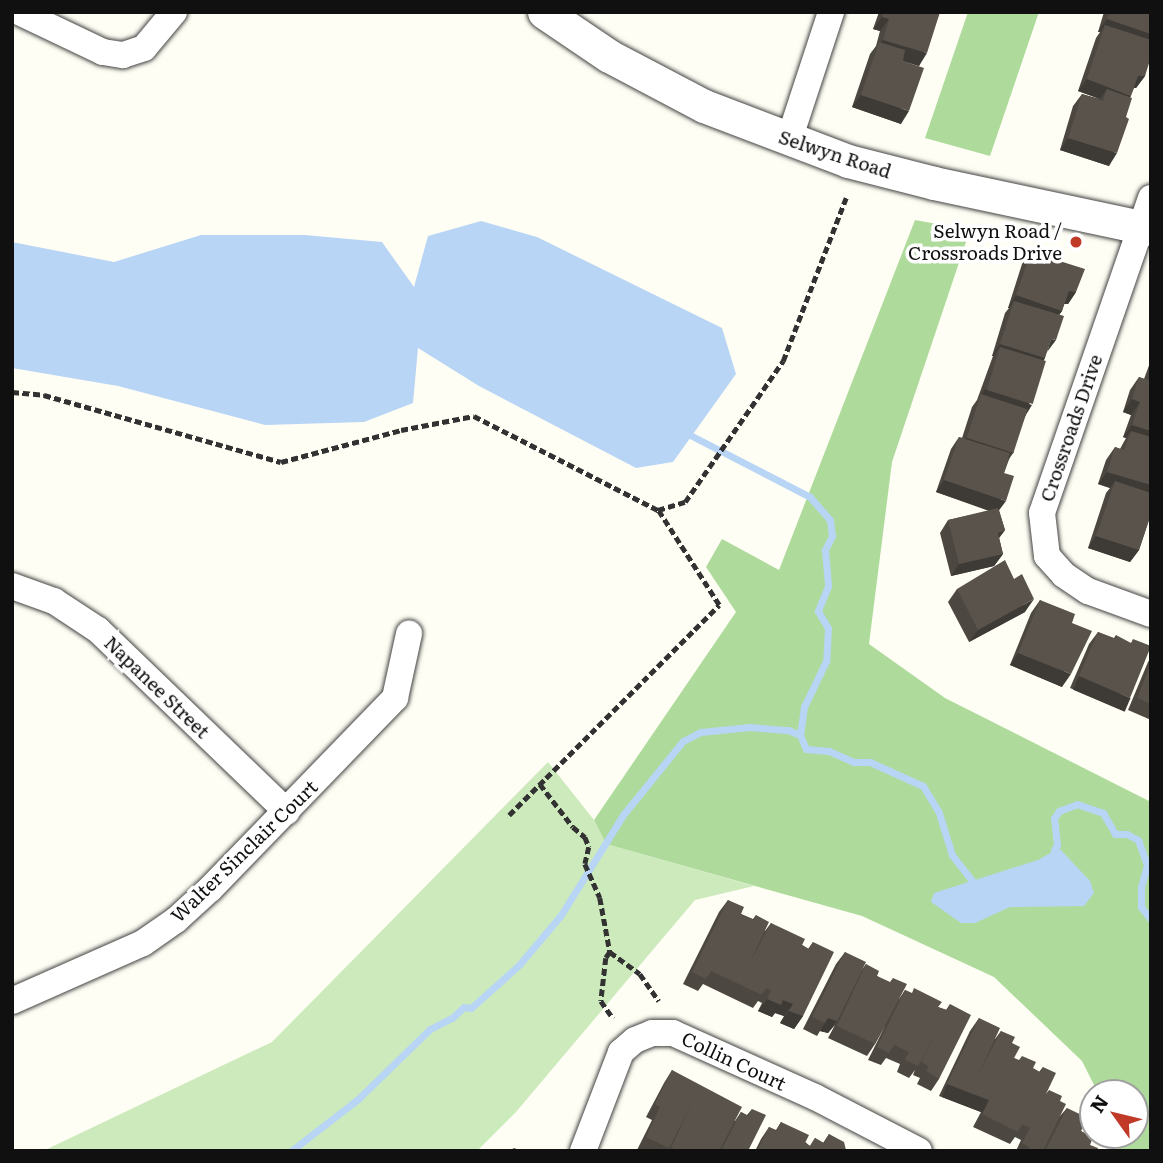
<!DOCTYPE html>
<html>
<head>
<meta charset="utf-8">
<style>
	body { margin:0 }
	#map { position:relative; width:1163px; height:1163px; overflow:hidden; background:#fffef4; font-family:Literata,serif }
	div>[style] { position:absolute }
	.green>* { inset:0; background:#cdeabc }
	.forest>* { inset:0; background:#aedb9c }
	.water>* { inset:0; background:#b8d5f6 }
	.stream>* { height:7px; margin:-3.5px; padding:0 3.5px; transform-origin:3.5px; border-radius:3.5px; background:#b8d5f6 }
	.path>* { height:4.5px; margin-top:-2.25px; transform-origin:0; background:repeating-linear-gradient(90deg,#323232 0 7px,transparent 0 10.5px) }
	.roads { filter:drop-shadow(0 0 2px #434343) drop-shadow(0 0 2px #434343) }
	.minor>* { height:26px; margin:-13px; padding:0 13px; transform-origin:13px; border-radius:13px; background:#fff }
	.tertiary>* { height:33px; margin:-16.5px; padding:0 16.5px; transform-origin:16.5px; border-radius:16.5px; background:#fff }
	.wall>* { inset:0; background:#4d4741 }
	.shaded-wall>* { inset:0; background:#3e3a35; transform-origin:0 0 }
	.building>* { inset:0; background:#59534c; transform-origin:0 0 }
	.dots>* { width:19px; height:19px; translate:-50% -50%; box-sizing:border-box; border:4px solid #fff; border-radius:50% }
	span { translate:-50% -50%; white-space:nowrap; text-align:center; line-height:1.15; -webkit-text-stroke:7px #fff; paint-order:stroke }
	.street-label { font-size:19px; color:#101010 }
	.poi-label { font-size:19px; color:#101010 }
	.right { translate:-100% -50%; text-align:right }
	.frame { position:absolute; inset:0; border:14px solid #101010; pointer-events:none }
	.north { position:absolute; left:1079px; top:1079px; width:70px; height:70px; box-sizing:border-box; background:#fff; border:2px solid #9f9f9f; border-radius:50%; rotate:304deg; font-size:19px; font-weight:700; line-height:28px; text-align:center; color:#101010 }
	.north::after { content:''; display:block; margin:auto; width:24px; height:32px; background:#c13927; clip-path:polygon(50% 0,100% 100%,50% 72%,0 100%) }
</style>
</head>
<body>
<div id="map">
	<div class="green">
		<i style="clip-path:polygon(548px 762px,594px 820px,606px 844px,754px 886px,695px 900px,516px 1112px,477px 1151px,43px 1151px,272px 1042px)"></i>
	</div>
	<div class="forest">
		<i style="clip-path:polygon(968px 12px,1039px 12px,990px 156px,925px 138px)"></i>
		<i style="clip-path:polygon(915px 220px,970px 230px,892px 462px,869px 644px,945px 698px,1151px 802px,1151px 1151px,1115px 1151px,1122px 1142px,1119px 1135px,1135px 1135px,1135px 1093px,1098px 1093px,1082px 1061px,994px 977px,862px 916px,606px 844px,594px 820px,736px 612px,706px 567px,722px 539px,779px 570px)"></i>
	</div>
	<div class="water">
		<i style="clip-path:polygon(481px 221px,537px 237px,722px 328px,736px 374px,673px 462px,636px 468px,479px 386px,418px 348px,413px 403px,364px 422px,265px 425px,118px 386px,12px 368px,12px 242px,114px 262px,201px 235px,305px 235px,382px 242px,414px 287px,428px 236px)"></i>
		<i style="clip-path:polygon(1059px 848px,1090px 881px,1094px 893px,1084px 906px,1010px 907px,975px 923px,961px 923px,931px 902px,934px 893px,1038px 860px)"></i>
	</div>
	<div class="stream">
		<i style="left:690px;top:435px;width:135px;rotate:27.3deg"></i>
		<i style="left:810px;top:497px;width:30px;rotate:49deg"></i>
		<i style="left:830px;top:520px;width:16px;rotate:83deg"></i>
		<i style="left:832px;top:536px;width:16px;rotate:117deg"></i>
		<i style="left:825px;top:550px;width:36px;rotate:85deg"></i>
		<i style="left:828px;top:586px;width:27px;rotate:112deg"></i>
		<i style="left:818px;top:611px;width:20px;rotate:60deg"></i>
		<i style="left:828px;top:628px;width:33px;rotate:93deg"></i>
		<i style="left:826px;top:661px;width:51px;rotate:115.6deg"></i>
		<i style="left:804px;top:707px;width:28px;rotate:98deg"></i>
		<i style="left:800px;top:735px;width:15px;rotate:67deg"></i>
		<i style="left:806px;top:749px;width:23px;rotate:5deg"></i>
		<i style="left:829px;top:751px;width:27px;rotate:24deg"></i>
		<i style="left:854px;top:762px;width:16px"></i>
		<i style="left:870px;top:762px;width:58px;rotate:24.4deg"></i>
		<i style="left:923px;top:786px;width:31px;rotate:59deg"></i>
		<i style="left:939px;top:813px;width:44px;rotate:72.8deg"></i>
		<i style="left:952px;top:855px;width:33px;rotate:52deg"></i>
		<i style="left:1054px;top:850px;width:6px;rotate:-59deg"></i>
		<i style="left:1057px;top:845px;width:27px;rotate:-96deg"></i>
		<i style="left:1054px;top:818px;width:9px;rotate:-54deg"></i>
		<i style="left:1059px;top:811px;width:19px;rotate:-21deg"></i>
		<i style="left:1077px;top:804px;width:28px;rotate:19deg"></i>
		<i style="left:1103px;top:813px;width:24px;rotate:60deg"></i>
		<i style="left:1115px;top:834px;width:12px"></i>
		<i style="left:1127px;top:834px;width:13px;rotate:29deg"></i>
		<i style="left:1138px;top:840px;width:27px;rotate:70deg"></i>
		<i style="left:1147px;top:865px;width:24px;rotate:105deg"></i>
		<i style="left:1141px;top:888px;width:19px;rotate:90deg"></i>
		<i style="left:1141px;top:907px;width:16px;rotate:52deg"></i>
		<i style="left:291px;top:1151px;width:85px;rotate:-37.8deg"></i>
		<i style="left:358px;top:1099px;width:100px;rotate:-44.2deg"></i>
		<i style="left:430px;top:1029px;width:25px;rotate:-27deg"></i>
		<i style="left:452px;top:1018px;width:16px;rotate:-43deg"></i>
		<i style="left:464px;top:1007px;width:7px;rotate:8deg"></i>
		<i style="left:471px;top:1008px;width:64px;rotate:-41.9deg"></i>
		<i style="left:519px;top:965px;width:65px;rotate:-50deg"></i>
		<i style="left:561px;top:915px;width:118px;rotate:-58.2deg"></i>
		<i style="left:623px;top:815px;width:95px;rotate:-51deg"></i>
		<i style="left:683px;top:741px;width:20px;rotate:-27deg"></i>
		<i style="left:701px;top:732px;width:49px;rotate:-5.8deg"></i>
		<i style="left:750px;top:727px;width:38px;rotate:5deg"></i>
		<i style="left:788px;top:730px;width:13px;rotate:23deg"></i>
	</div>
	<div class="path">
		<i style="left:12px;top:392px;width:32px;rotate:5deg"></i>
		<i style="left:44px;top:395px;width:246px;rotate:15.8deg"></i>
		<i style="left:281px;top:462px;width:124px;rotate:-14.9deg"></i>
		<i style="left:401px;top:430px;width:74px;rotate:-10.9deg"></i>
		<i style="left:474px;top:416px;width:207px;rotate:27.1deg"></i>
		<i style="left:658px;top:510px;width:28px;rotate:-17deg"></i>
		<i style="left:685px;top:502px;width:172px;rotate:-55.2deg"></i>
		<i style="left:783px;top:361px;width:175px;rotate:-68.9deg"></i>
		<i style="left:540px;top:784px;width:54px;rotate:52.5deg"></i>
		<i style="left:573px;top:827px;width:16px;rotate:40deg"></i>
		<i style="left:585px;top:837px;width:11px;rotate:68deg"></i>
		<i style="left:589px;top:847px;width:17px;rotate:103deg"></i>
		<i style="left:585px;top:864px;width:37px;rotate:66deg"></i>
		<i style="left:600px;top:898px;width:55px;rotate:79.5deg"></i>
		<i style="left:610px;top:952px;width:37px;rotate:36deg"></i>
		<i style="left:640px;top:974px;width:33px;rotate:55deg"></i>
		<i style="left:509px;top:815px;width:297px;rotate:-45deg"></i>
		<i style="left:719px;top:605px;width:113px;rotate:-122.7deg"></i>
		<i style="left:610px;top:952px;width:7px;rotate:124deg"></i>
		<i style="left:606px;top:958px;width:43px;rotate:96.6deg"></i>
		<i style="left:601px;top:1001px;width:21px;rotate:55deg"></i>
	</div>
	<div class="roads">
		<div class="minor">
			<i style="left:19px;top:12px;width:93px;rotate:25.5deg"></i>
			<i style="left:103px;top:52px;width:20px;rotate:9deg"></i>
			<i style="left:123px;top:55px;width:22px;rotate:-18deg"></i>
			<i style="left:144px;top:48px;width:47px;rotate:-50.2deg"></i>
			<i style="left:789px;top:140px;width:135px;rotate:-71.8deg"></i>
			<i style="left:1151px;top:198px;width:333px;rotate:109.1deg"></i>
			<i style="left:1042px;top:513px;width:43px;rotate:83.4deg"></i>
			<i style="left:1047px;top:556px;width:25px;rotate:48deg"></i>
			<i style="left:1064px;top:575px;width:29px;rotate:34deg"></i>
			<i style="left:1088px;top:591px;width:67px;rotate:20.1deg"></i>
			<i style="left:12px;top:586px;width:45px;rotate:19.7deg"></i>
			<i style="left:54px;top:601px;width:53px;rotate:33.4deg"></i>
			<i style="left:98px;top:630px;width:262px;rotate:43.9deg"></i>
			<i style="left:12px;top:1001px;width:143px;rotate:-23.9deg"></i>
			<i style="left:143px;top:943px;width:40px;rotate:-34.9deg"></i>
			<i style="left:176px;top:920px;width:46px;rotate:-42.4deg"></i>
			<i style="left:210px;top:889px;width:266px;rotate:-45.9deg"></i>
			<i style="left:395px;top:698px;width:66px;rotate:-77.7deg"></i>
			<i style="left:583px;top:1151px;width:106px;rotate:-69deg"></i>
			<i style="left:621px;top:1052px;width:18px;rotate:-41deg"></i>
			<i style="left:635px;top:1040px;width:18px;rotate:-22deg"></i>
			<i style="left:652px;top:1033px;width:21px"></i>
			<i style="left:673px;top:1033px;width:156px;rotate:24.3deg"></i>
			<i style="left:815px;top:1097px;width:117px;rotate:27.4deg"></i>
		</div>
		<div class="tertiary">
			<i style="left:544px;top:12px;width:78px;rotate:34.1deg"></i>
			<i style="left:609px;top:56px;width:107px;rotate:27.8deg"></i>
			<i style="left:704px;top:106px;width:154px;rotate:20.9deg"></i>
			<i style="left:848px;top:161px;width:89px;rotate:14.3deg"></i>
			<i style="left:934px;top:183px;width:222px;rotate:12deg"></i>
		</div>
	</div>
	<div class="wall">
		<i style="clip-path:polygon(879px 12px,940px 12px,919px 66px,903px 61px,901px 124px,852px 107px,870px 54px,876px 46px,880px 31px,873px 29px)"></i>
		<i style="clip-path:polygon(1104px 12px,1151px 12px,1145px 76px,1136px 88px,1134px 88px,1130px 97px,1109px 166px,1060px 150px,1073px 106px,1082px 94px,1100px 99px,1078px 91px,1096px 38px,1100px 32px,1098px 32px)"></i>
		<i style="clip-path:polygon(1031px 252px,1076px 292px,1068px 304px,1064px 304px,1062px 311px,1059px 315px,1026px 414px,1004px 473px,999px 510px,1005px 530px,999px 538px,1003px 554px,994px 566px,951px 576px,940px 533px,948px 520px,989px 511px,936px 492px,951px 449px,959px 437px,962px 438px,972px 407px,977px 400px,993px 356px,992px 356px,1005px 313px,1009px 308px,1008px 308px,1022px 264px)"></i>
		<i style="clip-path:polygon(1151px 360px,1151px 514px,1139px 550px,1130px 562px,1088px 548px,1106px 493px,1110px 488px,1098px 484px,1106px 460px,1115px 447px,1120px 449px,1126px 438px,1123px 437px,1131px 415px,1123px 412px,1130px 390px,1139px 377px,1144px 379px)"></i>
		<i style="clip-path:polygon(1014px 579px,1025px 612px,969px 642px,948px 602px,957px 589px)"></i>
		<i style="clip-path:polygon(1040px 600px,1072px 623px,1062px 687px,1010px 665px,1031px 613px)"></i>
		<i style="clip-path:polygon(1098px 632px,1114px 638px,1116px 635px,1122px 710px,1070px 688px,1089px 644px)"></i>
		<i style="clip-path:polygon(1151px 658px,1151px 720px,1128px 710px,1148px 662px)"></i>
		<i style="clip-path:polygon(728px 900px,741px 914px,753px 919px,756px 915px,765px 931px,771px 923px,808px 949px,813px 942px,803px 1016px,794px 1029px,780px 1023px,784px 1016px,775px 1013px,772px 1017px,758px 1011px,762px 1003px,758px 1001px,753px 1008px,703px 984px,698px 991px,683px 984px,719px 912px)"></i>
		<i style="clip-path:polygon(845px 952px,861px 971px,866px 964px,899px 999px,905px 990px,938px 1007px,946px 1010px,950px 1004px,939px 1079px,931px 1091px,917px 1084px,920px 1078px,913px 1075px,915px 1070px,909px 1078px,897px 1072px,900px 1064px,886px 1058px,881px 1065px,868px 1060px,885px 1026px,875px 1044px,867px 1056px,828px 1038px,835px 1025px,828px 1033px,820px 1031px,817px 1036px,803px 1029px,836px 964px)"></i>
		<i style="clip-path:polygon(979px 1018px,995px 1039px,1001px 1031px,1012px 1043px,1014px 1058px,1039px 1072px,1043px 1067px,1046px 1094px,1060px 1101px,1060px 1116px,1067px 1108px,1090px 1145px,1097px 1151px,1016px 1151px,1021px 1140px,1015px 1137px,1010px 1144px,973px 1127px,981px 1112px,939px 1096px,970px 1031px)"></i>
		<i style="clip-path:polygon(672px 1070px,735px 1121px,741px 1112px,747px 1115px,752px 1109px,748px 1151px,640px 1151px,637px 1150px,652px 1120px,646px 1117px,664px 1083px)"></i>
		<i style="clip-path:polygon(781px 1122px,810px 1146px,815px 1138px,823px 1143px,829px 1134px,846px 1151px,755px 1151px,761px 1139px,769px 1127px,776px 1130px)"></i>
	</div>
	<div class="shaded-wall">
		<i style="clip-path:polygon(882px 17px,889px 19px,880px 31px,873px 29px)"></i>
		<i style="clip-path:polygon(1107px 19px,1151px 34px,1151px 43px,1105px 25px,1100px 32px,1098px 32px)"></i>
		<i style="clip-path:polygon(883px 40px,927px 53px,919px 66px,875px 53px)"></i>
		<i style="clip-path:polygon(1138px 76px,1145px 76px,1136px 88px,1129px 88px)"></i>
		<i style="clip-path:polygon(1087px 79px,1131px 96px,1122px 108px,1107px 89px,1100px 99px,1078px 91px)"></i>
		<i style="clip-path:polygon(861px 95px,909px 111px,901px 124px,852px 107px)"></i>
		<i style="clip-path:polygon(1068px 138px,1117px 153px,1109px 166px,1060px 150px)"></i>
		<i style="clip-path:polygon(1069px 291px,1076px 292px,1068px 304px,1060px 303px)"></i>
		<i style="clip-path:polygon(1016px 295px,1062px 311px,1053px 323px,1014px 301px,1009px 308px,1008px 308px)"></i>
		<i style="clip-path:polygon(1051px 339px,1056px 340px,1047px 352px)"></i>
		<i style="clip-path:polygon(1000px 344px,1045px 358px,1037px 371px,1000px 347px,993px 356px,992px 356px)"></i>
		<i style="clip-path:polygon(985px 389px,1032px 405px,1024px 418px,981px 395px)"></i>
		<i style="clip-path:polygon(1132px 399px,1140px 402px,1131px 415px,1123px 412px)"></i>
		<i style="clip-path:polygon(1132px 425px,1151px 431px,1151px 446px,1131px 431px,1126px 438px,1123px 437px)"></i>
		<i style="clip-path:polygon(966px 438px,1014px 452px,1005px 464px,957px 450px)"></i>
		<i style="clip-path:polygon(1107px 472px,1151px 485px,1151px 500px,1115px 481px,1110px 488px,1098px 484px)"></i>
		<i style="clip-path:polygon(944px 480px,1006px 501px,997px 513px,936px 492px)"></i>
		<i style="clip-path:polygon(1005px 530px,996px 542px,998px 533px)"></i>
		<i style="clip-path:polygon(1096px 536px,1139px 550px,1130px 562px,1088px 548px)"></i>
		<i style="clip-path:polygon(1003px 554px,994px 566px,951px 576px,959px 564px)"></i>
		<i style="clip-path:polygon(1034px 599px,1025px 612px,969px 642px,978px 630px)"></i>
		<i style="clip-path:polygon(1018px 653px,1071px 674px,1062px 687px,1010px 665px)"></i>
		<i style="left:1079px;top:676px;width:56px;height:15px;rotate:23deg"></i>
		<i style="clip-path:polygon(767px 999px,783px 1000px,793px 1004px,784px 1016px,775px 1013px,772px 1017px,758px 1011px)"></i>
		<i style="clip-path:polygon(789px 1011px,803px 1016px,794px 1029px,780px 1023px)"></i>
		<i style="clip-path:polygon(828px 1018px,837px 1021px,828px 1033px,820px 1031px)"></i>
		<i style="left:947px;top:1084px;width:45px;height:14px;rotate:21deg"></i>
	</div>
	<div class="building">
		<i style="clip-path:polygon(883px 12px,940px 12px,927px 53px,883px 40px,889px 19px,882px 17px)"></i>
		<i style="clip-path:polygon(1109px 12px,1151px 12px,1151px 34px,1107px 19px)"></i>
		<i style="clip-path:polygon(1105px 25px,1151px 40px,1151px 57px,1145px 76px,1138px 76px,1131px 96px,1087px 79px)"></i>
		<i style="clip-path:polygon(879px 42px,905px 50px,903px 61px,924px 68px,909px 111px,861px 95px)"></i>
		<i style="clip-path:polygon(1107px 89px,1132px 98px,1126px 117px,1129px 119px,1117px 153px,1068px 138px,1082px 94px,1103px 101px)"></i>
		<i style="clip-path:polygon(1031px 252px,1085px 269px,1076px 292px,1069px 291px,1062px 311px,1016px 295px)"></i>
		<i style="clip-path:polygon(1014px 301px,1064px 316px,1056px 340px,1051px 339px,1045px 358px,1000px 344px)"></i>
		<i style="left:1000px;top:347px;width:48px;height:45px;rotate:17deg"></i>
		<i style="clip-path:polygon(1139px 377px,1151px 381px,1151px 431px,1132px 425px,1140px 402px,1132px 399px)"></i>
		<i style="left:981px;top:394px;width:49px;height:46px;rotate:18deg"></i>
		<i style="clip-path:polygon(1131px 431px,1151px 437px,1151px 485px,1107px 472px,1115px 447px,1124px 450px)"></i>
		<i style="clip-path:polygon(959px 437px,1010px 453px,1004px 473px,1014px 476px,1006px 501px,944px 480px)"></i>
		<i style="clip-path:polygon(1115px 481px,1151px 493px,1151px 514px,1139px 550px,1096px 536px)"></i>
		<i style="clip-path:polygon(998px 508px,1005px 530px,998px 533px,1003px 554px,959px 564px,948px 520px)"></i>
		<i style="clip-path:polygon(1005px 560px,1014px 579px,1022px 574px,1034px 599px,978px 630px,957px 589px)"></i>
		<i style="clip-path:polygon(1040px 600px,1075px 614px,1072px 623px,1092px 631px,1071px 674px,1018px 653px)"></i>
		<i style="clip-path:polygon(1098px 632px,1115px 639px,1116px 635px,1131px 643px,1133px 639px,1151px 646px,1130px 698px,1079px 676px)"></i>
		<i style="clip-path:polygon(1151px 664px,1151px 704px,1137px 698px)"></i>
		<i style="clip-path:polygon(728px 900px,744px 907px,741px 914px,754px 920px,756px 915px,769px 922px,748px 966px,771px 923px,805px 939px,802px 945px,809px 949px,813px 942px,834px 952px,803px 1016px,789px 1011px,793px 1004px,783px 1000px,781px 1005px,767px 999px,771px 990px,766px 988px,762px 995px,711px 971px,706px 979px,692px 972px)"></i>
		<i style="clip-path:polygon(845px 952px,866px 962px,837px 1021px,828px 1018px,825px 1023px,812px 1017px)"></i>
		<i style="clip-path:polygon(866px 964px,879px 971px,877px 976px,890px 982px,893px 978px,907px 984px,875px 1044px,837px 1026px)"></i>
		<i style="clip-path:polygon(914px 988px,942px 1002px,938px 1007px,947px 1010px,950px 1004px,971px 1015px,939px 1079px,926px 1071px,929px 1066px,921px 1062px,935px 1036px,918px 1066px,905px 1060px,909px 1052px,894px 1045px,889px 1053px,877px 1047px,905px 990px,912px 993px)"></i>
		<i style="clip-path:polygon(979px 1018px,1000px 1028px,979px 1073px,1001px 1031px,1015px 1037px,1012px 1043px,1020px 1047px,1014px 1058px,1019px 1060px,1022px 1056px,1036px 1062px,1033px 1068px,1040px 1072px,1043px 1067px,1056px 1073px,1046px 1094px,1049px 1090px,1062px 1096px,1060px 1101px,1066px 1104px,1043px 1151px,1028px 1151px,1029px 1147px,1022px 1143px,1030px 1128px,1022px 1124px,1018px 1132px,982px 1114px,989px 1100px,947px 1084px)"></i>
		<i style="clip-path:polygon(672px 1070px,742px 1107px,719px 1151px,688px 1151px,686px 1150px,686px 1151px,677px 1151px,671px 1148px,692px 1103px,669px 1148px,646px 1137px,660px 1107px,655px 1104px)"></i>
		<i style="clip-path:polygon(1067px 1108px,1088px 1118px,1081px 1131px,1093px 1137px,1090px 1145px,1098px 1148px,1097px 1151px,1045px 1151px)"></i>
		<i style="clip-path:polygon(752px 1109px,766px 1115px,748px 1151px,721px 1151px,741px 1112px,748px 1116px)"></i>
		<i style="clip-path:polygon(781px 1122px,809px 1135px,805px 1143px,810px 1146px,815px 1138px,824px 1143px,829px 1134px,844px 1142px,846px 1150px,784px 1151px,790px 1137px,784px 1151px,757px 1151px,769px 1127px,776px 1131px)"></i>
		<i style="clip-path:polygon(514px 1148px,522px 1151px,509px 1151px)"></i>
	</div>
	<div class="dots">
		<i style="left:1076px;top:242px;background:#c13927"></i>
	</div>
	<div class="street-label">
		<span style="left:835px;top:154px;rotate:18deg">Selwyn Road</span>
		<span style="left:1071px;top:428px;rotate:-71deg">Crossroads Drive</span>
		<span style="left:157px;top:687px;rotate:44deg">Napanee Street</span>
		<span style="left:244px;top:851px;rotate:-44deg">Walter Sinclair Court</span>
		<span style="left:734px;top:1061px;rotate:25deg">Collin Court</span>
	</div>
	<div class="poi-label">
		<span class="right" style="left:1062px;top:242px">Selwyn Road /<br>Crossroads Drive</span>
	</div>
	<div class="frame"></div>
	<div class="north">N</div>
</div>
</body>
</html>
